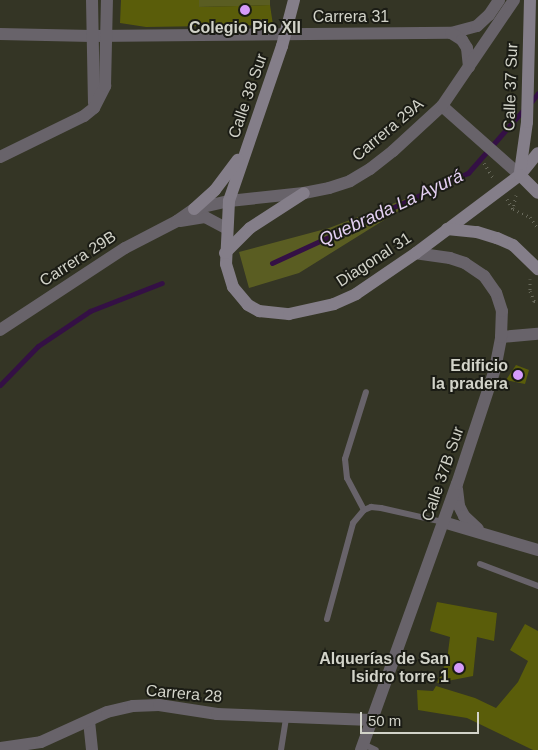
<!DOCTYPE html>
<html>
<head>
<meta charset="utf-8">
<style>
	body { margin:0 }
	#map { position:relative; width:538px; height:750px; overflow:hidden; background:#343525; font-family:Arial,sans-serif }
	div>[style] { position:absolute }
	.green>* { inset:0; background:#5a5d22 }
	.stream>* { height:5px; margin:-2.5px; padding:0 2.5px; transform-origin:2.5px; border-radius:2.5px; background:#341045 }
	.building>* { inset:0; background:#5a5d0a }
	.path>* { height:3px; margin-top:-1.5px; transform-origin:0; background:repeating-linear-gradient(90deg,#696a5c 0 1px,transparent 0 5px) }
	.service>* { height:6px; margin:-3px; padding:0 3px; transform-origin:3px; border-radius:3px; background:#68636a }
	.minor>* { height:12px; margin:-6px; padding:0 6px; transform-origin:6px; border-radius:6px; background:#68636a }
	.tertiary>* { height:12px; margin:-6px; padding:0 6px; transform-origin:6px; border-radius:6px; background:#68636a }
	.secondary>* { height:12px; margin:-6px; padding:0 6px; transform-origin:6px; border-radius:6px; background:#847e89 }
	.dots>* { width:14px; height:14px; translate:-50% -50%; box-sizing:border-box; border:2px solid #1b1c15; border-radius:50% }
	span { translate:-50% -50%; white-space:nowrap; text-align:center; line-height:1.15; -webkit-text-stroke:4px #1b1c15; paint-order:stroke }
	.street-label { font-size:16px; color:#d2d3c9 }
	.poi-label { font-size:16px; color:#d2d3c9; font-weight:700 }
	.right { translate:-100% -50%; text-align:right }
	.water-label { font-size:18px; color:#e5d1f3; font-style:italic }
	.scale { position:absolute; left:360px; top:712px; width:119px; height:22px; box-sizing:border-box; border:2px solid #d2d3c9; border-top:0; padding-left:6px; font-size:15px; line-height:18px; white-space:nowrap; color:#d2d3c9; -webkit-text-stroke:4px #1b1c15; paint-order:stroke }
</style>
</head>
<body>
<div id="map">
	<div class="green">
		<i style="clip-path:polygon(199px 0,270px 0,270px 5px,199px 7px)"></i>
		<i style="clip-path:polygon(437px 187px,299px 273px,249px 288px,239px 252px,329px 228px)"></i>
	</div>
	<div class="stream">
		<i style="left:531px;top:102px;width:11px;rotate:-52deg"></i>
		<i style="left:272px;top:263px;width:216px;rotate:-24.7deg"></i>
		<i style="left:468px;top:173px;width:86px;rotate:-48.8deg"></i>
		<i style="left:0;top:385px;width:54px;rotate:-45.7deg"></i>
		<i style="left:38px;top:346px;width:63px;rotate:-33.9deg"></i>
		<i style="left:90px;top:311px;width:77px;rotate:-21.3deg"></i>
	</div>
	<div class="building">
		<i style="clip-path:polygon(121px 0,199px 0,199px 7px,270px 5px,273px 25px,146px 27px,120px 23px)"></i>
		<i style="clip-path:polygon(516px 365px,529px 370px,525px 384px,506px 380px)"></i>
		<i style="clip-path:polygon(437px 602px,497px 613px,494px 641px,477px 637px,473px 676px,437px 683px,447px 660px,450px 637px,430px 631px)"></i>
		<i style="clip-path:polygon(525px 624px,538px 631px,538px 750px,533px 750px,467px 718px,418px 710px,417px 690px,433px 691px,436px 686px,475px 698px,496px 708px,518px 682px,528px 661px,510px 650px)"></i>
	</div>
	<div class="path">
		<i style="left:484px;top:163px;width:19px;rotate:58deg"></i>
		<i style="left:516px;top:195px;width:14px;rotate:102deg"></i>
		<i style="left:513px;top:209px;width:19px;rotate:25deg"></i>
		<i style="left:530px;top:217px;width:14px;rotate:56deg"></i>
		<i style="left:507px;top:199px;width:12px;rotate:59deg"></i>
		<i style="left:530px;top:279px;width:12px;rotate:90deg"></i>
		<i style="left:530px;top:291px;width:11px;rotate:68deg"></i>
		<i style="left:534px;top:301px;width:4px;rotate:27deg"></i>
	</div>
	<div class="service">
		<i style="left:364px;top:510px;width:36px;rotate:-118deg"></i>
		<i style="left:347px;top:478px;width:19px;rotate:-96deg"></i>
		<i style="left:345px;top:459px;width:70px;rotate:-72.6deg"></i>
		<i style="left:480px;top:564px;width:62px;rotate:20.8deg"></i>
		<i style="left:327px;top:619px;width:99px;rotate:-74.8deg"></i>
		<i style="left:353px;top:523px;width:17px;rotate:-50deg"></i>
		<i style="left:364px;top:510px;width:8px;rotate:-23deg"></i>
		<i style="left:371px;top:507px;width:10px;rotate:6deg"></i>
		<i style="left:381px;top:508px;width:64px;rotate:12.7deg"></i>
		<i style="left:363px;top:744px;width:14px;rotate:25deg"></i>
		<i style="left:281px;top:750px;width:32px;rotate:-81deg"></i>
	</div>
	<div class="minor">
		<i style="left:451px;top:33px;width:27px;rotate:-15deg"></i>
		<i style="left:477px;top:26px;width:16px;rotate:-43deg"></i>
		<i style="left:489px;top:15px;width:18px;rotate:-56deg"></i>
		<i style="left:0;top:34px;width:92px;rotate:1.2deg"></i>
		<i style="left:92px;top:36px;width:359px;rotate:-0.5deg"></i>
		<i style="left:451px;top:33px;width:13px;rotate:32deg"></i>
		<i style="left:462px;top:40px;width:9px;rotate:58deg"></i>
		<i style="left:467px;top:48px;width:19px;rotate:84deg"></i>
		<i style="left:442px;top:106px;width:104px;rotate:41.5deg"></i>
		<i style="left:501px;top:337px;width:37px;rotate:-5deg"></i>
		<i style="left:457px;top:489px;width:17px;rotate:83deg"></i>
		<i style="left:459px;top:506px;width:11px;rotate:63deg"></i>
		<i style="left:464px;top:516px;width:19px;rotate:43deg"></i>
		<i style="left:443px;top:522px;width:99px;rotate:16.4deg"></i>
		<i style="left:89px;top:721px;width:29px;rotate:84deg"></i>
		<i style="left:0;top:748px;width:41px;rotate:-8.3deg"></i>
		<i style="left:41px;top:742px;width:72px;rotate:-24.4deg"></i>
		<i style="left:107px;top:712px;width:27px;rotate:-13deg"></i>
		<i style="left:133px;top:706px;width:26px;rotate:-2deg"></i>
		<i style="left:159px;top:705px;width:59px;rotate:8.8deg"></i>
		<i style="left:217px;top:714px;width:154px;rotate:2.2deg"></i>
		<i style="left:361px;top:750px;width:283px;rotate:-70.2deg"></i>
		<i style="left:457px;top:484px;width:121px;rotate:-71.7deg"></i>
		<i style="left:495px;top:369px;width:33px;rotate:-79deg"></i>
		<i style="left:501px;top:337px;width:26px;rotate:-88deg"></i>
		<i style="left:502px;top:311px;width:19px;rotate:-108deg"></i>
		<i style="left:496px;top:293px;width:21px;rotate:-125deg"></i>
		<i style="left:484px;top:276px;width:23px;rotate:-146deg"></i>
		<i style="left:465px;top:263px;width:16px;rotate:-162deg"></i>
		<i style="left:450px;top:258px;width:34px;rotate:-172deg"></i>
	</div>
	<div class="tertiary">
		<i style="left:92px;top:0;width:103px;rotate:88.9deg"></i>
		<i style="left:0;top:157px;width:93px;rotate:-26deg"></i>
		<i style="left:84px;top:116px;width:13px;rotate:-39deg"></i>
		<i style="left:94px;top:108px;width:25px;rotate:-63deg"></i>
		<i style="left:105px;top:86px;width:86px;rotate:-88.7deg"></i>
		<i style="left:180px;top:221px;width:25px;rotate:-9deg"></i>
		<i style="left:205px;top:217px;width:24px;rotate:28deg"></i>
		<i style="left:0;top:330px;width:149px;rotate:-33.3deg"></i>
		<i style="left:125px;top:248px;width:59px;rotate:-27.4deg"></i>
		<i style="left:177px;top:221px;width:21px;rotate:-35deg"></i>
		<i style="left:194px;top:209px;width:36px;rotate:-13deg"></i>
		<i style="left:229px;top:201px;width:75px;rotate:-6.1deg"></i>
		<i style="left:304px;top:193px;width:25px;rotate:-11deg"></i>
		<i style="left:329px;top:188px;width:22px;rotate:-18deg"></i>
		<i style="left:350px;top:181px;width:23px;rotate:-31deg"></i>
		<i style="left:370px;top:169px;width:29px;rotate:-38deg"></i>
		<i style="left:393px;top:151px;width:67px;rotate:-42.6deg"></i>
		<i style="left:442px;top:106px;width:128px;rotate:-55.8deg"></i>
	</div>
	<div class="secondary">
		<i style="left:294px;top:0;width:48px;rotate:104.6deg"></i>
		<i style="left:282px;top:46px;width:164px;rotate:108.9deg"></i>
		<i style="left:229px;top:201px;width:63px;rotate:92.7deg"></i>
		<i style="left:226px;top:264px;width:24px;rotate:73deg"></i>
		<i style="left:233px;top:287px;width:23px;rotate:50deg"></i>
		<i style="left:248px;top:305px;width:13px;rotate:29deg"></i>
		<i style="left:259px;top:311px;width:30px;rotate:6deg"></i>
		<i style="left:289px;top:314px;width:46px;rotate:-12.5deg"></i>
		<i style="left:334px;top:304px;width:24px;rotate:-24deg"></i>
		<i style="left:356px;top:294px;width:73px;rotate:-34.3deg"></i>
		<i style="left:416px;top:253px;width:130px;rotate:-36.9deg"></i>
		<i style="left:520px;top:175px;width:28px;rotate:-51deg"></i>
		<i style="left:520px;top:172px;width:50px;rotate:-82deg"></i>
		<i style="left:527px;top:122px;width:122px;rotate:-88.6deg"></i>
		<i style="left:520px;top:175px;width:25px;rotate:45deg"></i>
		<i style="left:194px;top:209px;width:28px;rotate:-42deg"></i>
		<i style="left:215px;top:190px;width:38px;rotate:-53deg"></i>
		<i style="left:447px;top:229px;width:30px;rotate:6deg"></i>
		<i style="left:477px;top:232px;width:21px;rotate:17deg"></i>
		<i style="left:497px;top:238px;width:17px;rotate:24deg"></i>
		<i style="left:513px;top:245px;width:35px;rotate:44deg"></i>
		<i style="left:225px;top:253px;width:35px;rotate:-45deg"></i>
		<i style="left:250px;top:228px;width:64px;rotate:-32.9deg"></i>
	</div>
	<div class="dots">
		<i style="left:245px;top:10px;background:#d69bfa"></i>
		<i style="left:518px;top:375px;background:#d69bfa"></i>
		<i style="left:459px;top:668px;background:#d69bfa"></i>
	</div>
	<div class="street-label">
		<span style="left:351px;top:17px">Carrera 31</span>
		<span style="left:511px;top:87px;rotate:-88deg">Calle 37 Sur</span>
		<span style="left:248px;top:96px;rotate:-71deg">Calle 38 Sur</span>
		<span style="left:388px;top:130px;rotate:-40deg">Carrera 29A</span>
		<span style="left:78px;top:259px;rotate:-33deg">Carrera 29B</span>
		<span style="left:374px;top:260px;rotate:-33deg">Diagonal 31</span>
		<span style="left:443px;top:474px;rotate:-71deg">Calle 37B Sur</span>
		<span style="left:184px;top:694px;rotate:5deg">Carrera 28</span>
	</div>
	<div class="poi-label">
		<span style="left:245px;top:28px">Colegio Pio XII</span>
		<span class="right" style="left:508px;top:375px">Edificio<br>la pradera</span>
		<span class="right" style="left:449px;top:668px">Alquerías de San<br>Isidro torre 1</span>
	</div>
	<div class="water-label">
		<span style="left:391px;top:208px;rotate:-25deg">Quebrada La Ayurá</span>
	</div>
	<div class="scale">50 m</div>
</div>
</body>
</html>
